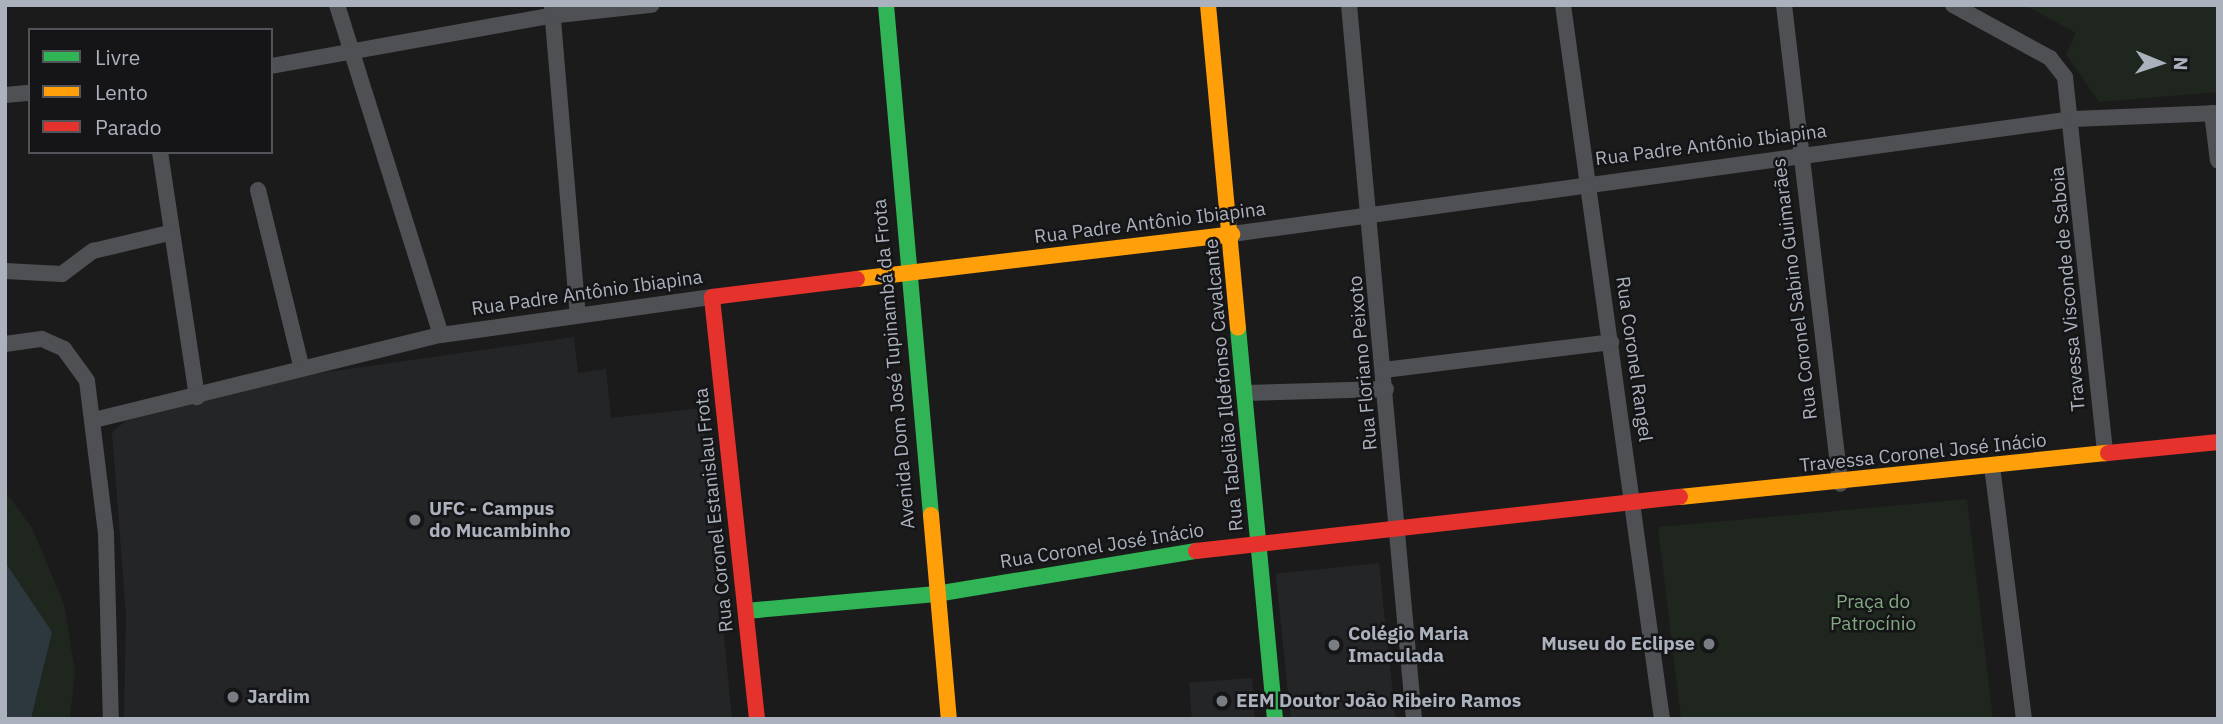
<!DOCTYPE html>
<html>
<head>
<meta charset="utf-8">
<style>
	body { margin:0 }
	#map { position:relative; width:2223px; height:724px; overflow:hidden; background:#1b1b1b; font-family:"IBM Plex Sans",sans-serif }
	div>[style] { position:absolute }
	.built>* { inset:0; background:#242527; transform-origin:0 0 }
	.green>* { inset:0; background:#1e261e }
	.water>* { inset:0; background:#2c383e }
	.street>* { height:16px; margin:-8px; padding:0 8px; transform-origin:8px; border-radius:8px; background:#4f5054 }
	.fast>* { height:16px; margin:-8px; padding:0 8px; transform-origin:8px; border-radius:8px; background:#30b455 }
	.slow>* { height:16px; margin:-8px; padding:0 8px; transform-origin:8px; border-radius:8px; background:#ff9f0a }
	.jam>* { height:16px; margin:-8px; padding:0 8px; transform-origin:8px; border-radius:8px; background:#e5322d }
	.dots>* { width:19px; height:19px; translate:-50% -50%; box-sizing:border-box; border:4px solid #151517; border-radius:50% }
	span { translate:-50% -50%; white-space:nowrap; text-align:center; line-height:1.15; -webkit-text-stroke:5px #151517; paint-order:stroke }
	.street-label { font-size:19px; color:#abb2bd }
	.poi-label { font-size:19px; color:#abb2bd; font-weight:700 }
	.left { translate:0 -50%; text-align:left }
	.right { translate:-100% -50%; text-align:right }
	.park-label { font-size:19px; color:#82a980 }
	.frame { position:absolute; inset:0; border:7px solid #abb2bd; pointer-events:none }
	.legend { position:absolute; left:28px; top:28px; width:245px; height:126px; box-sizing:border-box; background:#151517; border:2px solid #515459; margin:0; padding:9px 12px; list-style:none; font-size:21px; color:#abb2bd }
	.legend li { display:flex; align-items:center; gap:14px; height:35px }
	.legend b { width:35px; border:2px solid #515459 }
	.north { position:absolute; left:2125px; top:28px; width:70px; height:70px; -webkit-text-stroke:5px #151517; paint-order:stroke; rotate:92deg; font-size:19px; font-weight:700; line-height:28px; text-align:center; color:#abb2bd }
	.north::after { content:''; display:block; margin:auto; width:24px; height:32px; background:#abb2bd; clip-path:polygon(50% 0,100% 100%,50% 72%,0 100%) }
</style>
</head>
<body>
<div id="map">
	<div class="built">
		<i style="clip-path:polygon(574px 337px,578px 373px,606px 369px,611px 418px,702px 408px,732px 719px,124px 719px,126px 615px,112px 432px,127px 420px,293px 377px)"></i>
		<i style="left:1379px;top:563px;width:157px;height:104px;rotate:84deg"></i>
		<i style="left:1252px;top:678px;width:41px;height:63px;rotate:86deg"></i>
	</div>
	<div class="green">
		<i style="clip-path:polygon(2024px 5px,2218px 5px,2218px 92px,2099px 102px,2066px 54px,2076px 33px)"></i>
		<i style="clip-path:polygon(5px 491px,32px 528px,64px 604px,75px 672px,70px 719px,5px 719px)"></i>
		<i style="clip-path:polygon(1967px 499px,1993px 719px,1681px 719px,1658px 527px)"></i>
	</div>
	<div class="water">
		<i style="clip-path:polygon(5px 562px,52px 632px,31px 719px,5px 719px)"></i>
	</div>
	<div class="street">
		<i style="left:337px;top:5px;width:346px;rotate:72.5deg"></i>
		<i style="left:1349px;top:5px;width:717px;rotate:84.8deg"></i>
		<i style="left:1563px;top:5px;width:721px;rotate:82.11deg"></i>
		<i style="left:1784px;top:5px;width:482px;rotate:83.3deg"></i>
		<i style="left:1953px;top:5px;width:111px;rotate:28.7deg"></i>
		<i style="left:2050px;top:58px;width:24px;rotate:52deg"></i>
		<i style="left:2065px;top:77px;width:379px;rotate:83.9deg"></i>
		<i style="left:552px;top:8px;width:308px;rotate:85.2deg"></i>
		<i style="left:271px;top:66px;width:282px;rotate:-10.2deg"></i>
		<i style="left:549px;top:16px;width:103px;rotate:-6.2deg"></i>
		<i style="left:5px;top:95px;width:25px;rotate:-5deg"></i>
		<i style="left:2212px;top:113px;width:48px;rotate:82.9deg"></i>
		<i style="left:160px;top:152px;width:248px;rotate:81.4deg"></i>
		<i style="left:258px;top:190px;width:180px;rotate:76.2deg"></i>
		<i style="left:1232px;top:234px;width:849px;rotate:-7.79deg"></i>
		<i style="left:2073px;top:119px;width:145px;rotate:-2.4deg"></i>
		<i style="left:5px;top:271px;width:57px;rotate:3deg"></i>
		<i style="left:62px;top:274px;width:39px;rotate:-37deg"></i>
		<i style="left:93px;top:251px;width:78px;rotate:-13.3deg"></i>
		<i style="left:5px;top:344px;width:37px;rotate:-8deg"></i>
		<i style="left:42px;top:339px;width:24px;rotate:24deg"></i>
		<i style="left:64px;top:349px;width:39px;rotate:54deg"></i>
		<i style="left:87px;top:381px;width:154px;rotate:82.9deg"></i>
		<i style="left:106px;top:534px;width:185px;rotate:88.5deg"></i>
		<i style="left:1384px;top:370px;width:229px;rotate:-7deg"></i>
		<i style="left:1245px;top:393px;width:141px;rotate:-1.6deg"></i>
		<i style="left:94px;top:420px;width:357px;rotate:-13.8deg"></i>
		<i style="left:441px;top:335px;width:274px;rotate:-8deg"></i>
		<i style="left:1992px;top:466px;width:255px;rotate:82.8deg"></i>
	</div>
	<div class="fast">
		<i style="left:886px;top:5px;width:512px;rotate:84.96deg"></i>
		<i style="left:1238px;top:328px;width:393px;rotate:84.6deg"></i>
		<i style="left:746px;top:611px;width:191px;rotate:-5.1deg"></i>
		<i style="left:936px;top:594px;width:264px;rotate:-9.4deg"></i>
	</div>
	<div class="slow">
		<i style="left:1208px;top:5px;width:324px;rotate:84.7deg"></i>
		<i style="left:857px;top:279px;width:378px;rotate:-6.8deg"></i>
		<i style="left:1680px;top:497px;width:430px;rotate:-5.9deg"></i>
		<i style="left:931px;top:515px;width:205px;rotate:85deg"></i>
	</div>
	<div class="jam">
		<i style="left:2108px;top:453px;width:111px;rotate:-5.7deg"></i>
		<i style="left:1196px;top:551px;width:487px;rotate:-6.4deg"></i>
		<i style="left:757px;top:719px;width:424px;rotate:-96.1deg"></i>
		<i style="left:712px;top:297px;width:146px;rotate:-7.1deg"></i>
	</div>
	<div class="dots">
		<i style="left:415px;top:520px;background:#797d84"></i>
		<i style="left:1709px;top:644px;background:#797d84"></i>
		<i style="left:1334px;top:645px;background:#797d84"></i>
		<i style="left:233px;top:697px;background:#797d84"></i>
		<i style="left:1222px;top:701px;background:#797d84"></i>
	</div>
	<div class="street-label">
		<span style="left:1711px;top:145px;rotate:-7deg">Rua Padre Antônio Ibiapina</span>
		<span style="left:1150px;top:223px;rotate:-7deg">Rua Padre Antônio Ibiapina</span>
		<span style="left:1795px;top:289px;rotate:-97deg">Rua Coronel Sabino Guimarães</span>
		<span style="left:2068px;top:289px;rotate:-95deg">Travessa Visconde de Saboia</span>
		<span style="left:587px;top:293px;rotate:-8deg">Rua Padre Antônio Ibiapina</span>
		<span style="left:1634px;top:359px;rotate:82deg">Rua Coronel Rangel</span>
		<span style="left:1363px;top:363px;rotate:-95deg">Rua Floriano Peixoto</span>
		<span style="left:894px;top:364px;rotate:-95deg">Avenida Dom José Tupinambá da Frota</span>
		<span style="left:1224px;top:385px;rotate:-95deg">Rua Tabelião Ildefonso Cavalcante</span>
		<span style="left:1923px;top:453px;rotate:-6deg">Travessa Coronel José Inácio</span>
		<span style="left:714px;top:510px;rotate:-96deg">Rua Coronel Estanislau Frota</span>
		<span style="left:1102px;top:546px;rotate:-9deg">Rua Coronel José Inácio</span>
	</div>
	<div class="poi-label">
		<span class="left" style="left:429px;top:520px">UFC - Campus<br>do Mucambinho</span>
		<span class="left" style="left:1348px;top:645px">Colégio Maria<br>Imaculada</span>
		<span class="right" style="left:1695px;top:644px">Museu do Eclipse</span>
		<span class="left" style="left:247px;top:697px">Jardim</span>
		<span class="left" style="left:1236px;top:701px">EEM Doutor João Ribeiro Ramos</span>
	</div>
	<div class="park-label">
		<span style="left:1873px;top:613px">Praça do<br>Patrocínio</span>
	</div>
	<div class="frame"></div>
	<ul class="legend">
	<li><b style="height:9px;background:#30b455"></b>Livre</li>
	<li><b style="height:9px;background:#ff9f0a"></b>Lento</li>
	<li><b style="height:9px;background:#e5322d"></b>Parado</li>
	</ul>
	<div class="north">N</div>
</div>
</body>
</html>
